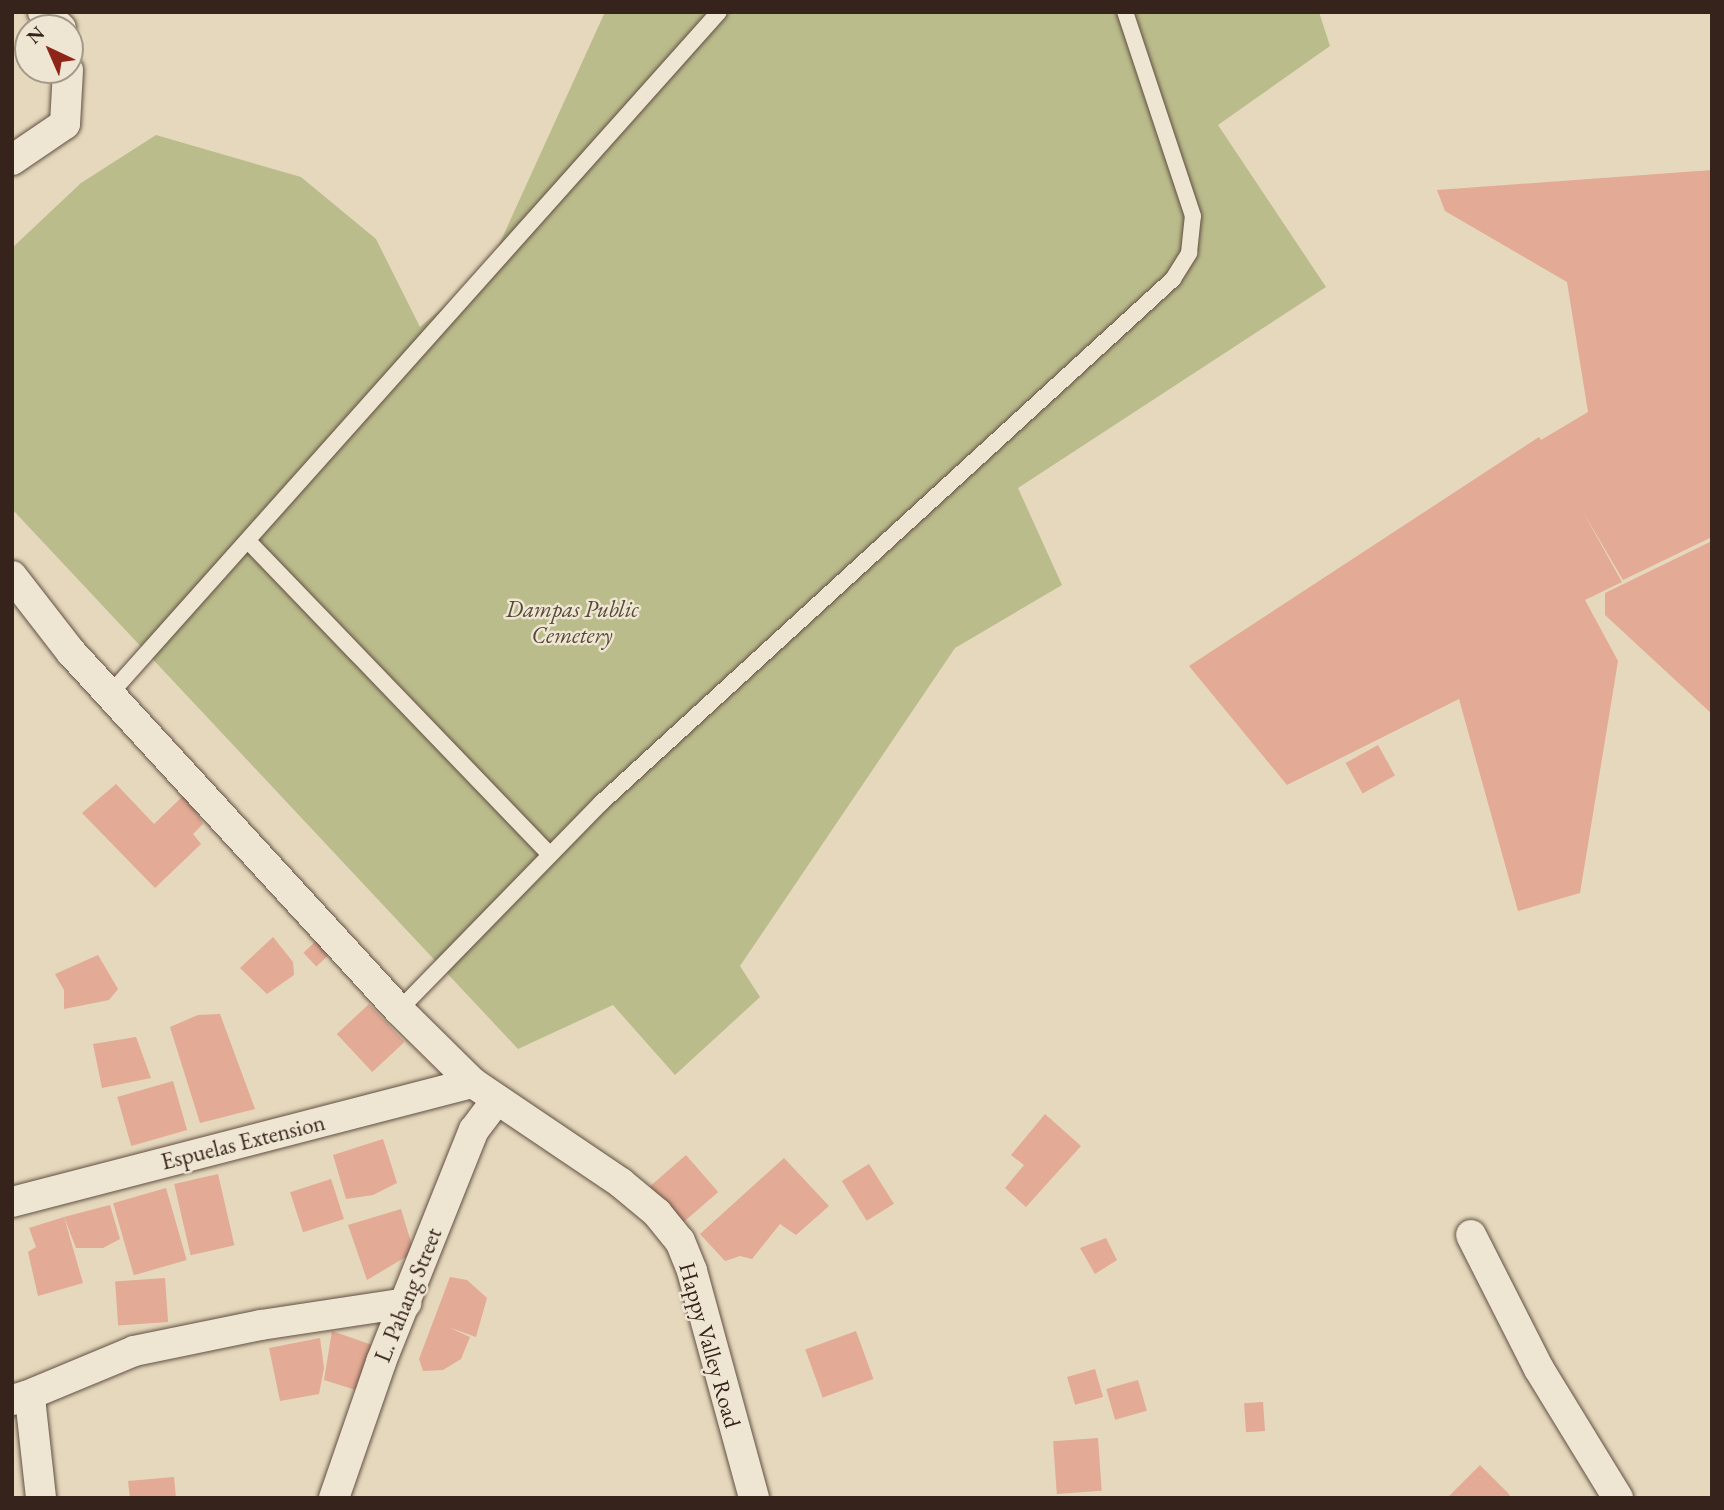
<!DOCTYPE html>
<html>
<head>
<meta charset="utf-8">
<style>
	body { margin:0 }
	#map { position:relative; width:1724px; height:1510px; overflow:hidden; background:#e5d8bc; font-family:"EB Garamond",serif }
	div>[style] { position:absolute }
	.green>* { inset:0; background:#bbbc8c }
	.building>* { inset:0; background:#e3aa95; transform-origin:0 0 }
	.roads { filter:drop-shadow(0 0 2px #625043) drop-shadow(0 0 2px #625043) }
	.lane>* { height:16px; margin:-8px; padding:0 8px; transform-origin:8px; border-radius:8px; background:#eee6d3 }
	.street>* { height:30px; margin:-15px; padding:0 15px; transform-origin:15px; border-radius:15px; background:#eee6d3 }
	span { translate:-50% -50%; white-space:nowrap; text-align:center; line-height:1.15; -webkit-text-stroke:5px #eee6d3; paint-order:stroke }
	.park-label { font-size:23px; color:#574937; font-style:italic }
	.street-label { font-size:23px; color:#36231b }
	.frame { position:absolute; inset:0; border:14px solid #36231b; pointer-events:none }
	.north { position:absolute; left:14px; top:14px; width:70px; height:70px; box-sizing:border-box; background:#eee6d3; border:2px solid #a49889; border-radius:50%; rotate:316deg; font-size:19px; font-weight:700; line-height:28px; text-align:center; color:#36231b }
	.north::after { content:''; display:block; margin:auto; width:24px; height:32px; background:#8f2418; clip-path:polygon(50% 0,100% 100%,50% 72%,0 100%) }
</style>
</head>
<body>
<div id="map">
	<div class="green">
		<i style="clip-path:polygon(605px 12px,1319px 12px,1330px 46px,1218px 125px,1326px 287px,1018px 488px,1062px 585px,955px 648px,740px 966px,760px 997px,675px 1075px,613px 1005px,518px 1049px,12px 509px,12px 248px,81px 183px,156px 135px,301px 177px,376px 239px,420px 327px,488px 269px)"></i>
	</div>
	<div class="building">
		<i style="clip-path:polygon(1712px 170px,1712px 537px,1623px 580px,1582px 510px,1622px 582px,1585px 600px,1618px 661px,1580px 893px,1518px 911px,1459px 699px,1287px 785px,1189px 666px,1539px 437px,1541px 440px,1588px 412px,1567px 282px,1445px 211px,1437px 190px)"></i>
		<i style="clip-path:polygon(1712px 541px,1712px 714px,1605px 615px,1605px 593px)"></i>
		<i style="left:1378px;top:745px;width:35px;height:37px;rotate:61deg"></i>
		<i style="clip-path:polygon(116px 784px,154px 824px,185px 794px,203px 824px,193px 834px,201px 844px,155px 888px,82px 813px)"></i>
		<i style="clip-path:polygon(273px 937px,293px 962px,294px 975px,267px 994px,240px 968px)"></i>
		<i style="left:318px;top:939px;width:19px;height:20px;rotate:47deg"></i>
		<i style="clip-path:polygon(98px 955px,118px 989px,109px 1000px,64px 1009px,64px 990px,55px 974px)"></i>
		<i style="left:369px;top:1004px;width:52px;height:44px;rotate:47deg"></i>
		<i style="clip-path:polygon(220px 1014px,255px 1109px,200px 1123px,170px 1027px,198px 1015px)"></i>
		<i style="clip-path:polygon(136px 1037px,151px 1078px,102px 1088px,93px 1044px)"></i>
		<i style="left:173px;top:1081px;width:51px;height:58px;rotate:74deg"></i>
		<i style="clip-path:polygon(1045px 1114px,1081px 1146px,1026px 1207px,1005px 1188px,1024px 1165px,1011px 1155px)"></i>
		<i style="clip-path:polygon(383px 1139px,397px 1183px,373px 1195px,346px 1199px,333px 1155px)"></i>
		<i style="left:686px;top:1155px;width:49px;height:48px;rotate:49deg"></i>
		<i style="clip-path:polygon(784px 1158px,829px 1206px,796px 1235px,780px 1224px,752px 1259px,740px 1256px,725px 1261px,700px 1234px)"></i>
		<i style="left:869px;top:1164px;width:47px;height:32px;rotate:58deg"></i>
		<i style="left:218px;top:1174px;width:73px;height:45px;rotate:77deg"></i>
		<i style="left:331px;top:1179px;width:42px;height:43px;rotate:72deg"></i>
		<i style="left:166px;top:1188px;width:75px;height:55px;rotate:74deg"></i>
		<i style="clip-path:polygon(110px 1205px,120px 1239px,103px 1248px,76px 1248px,64px 1217px)"></i>
		<i style="clip-path:polygon(401px 1209px,414px 1252px,367px 1280px,348px 1225px)"></i>
		<i style="clip-path:polygon(64px 1217px,83px 1283px,38px 1296px,28px 1252px,36px 1247px,29px 1228px)"></i>
		<i style="clip-path:polygon(1106px 1238px,1117px 1260px,1095px 1274px,1080px 1248px)"></i>
		<i style="clip-path:polygon(450px 1277px,467px 1280px,487px 1298px,476px 1337px,448px 1327px,470px 1337px,461px 1359px,443px 1370px,423px 1371px,419px 1359px)"></i>
		<i style="left:165px;top:1278px;width:44px;height:50px;rotate:86deg"></i>
		<i style="clip-path:polygon(332px 1331px,375px 1346px,359px 1391px,324px 1380px)"></i>
		<i style="left:856px;top:1331px;width:51px;height:54px;rotate:70deg"></i>
		<i style="clip-path:polygon(320px 1338px,324px 1368px,319px 1394px,280px 1401px,269px 1348px)"></i>
		<i style="left:1095px;top:1369px;width:29px;height:29px;rotate:74deg"></i>
		<i style="left:1138px;top:1380px;width:32px;height:33px;rotate:74deg"></i>
		<i style="left:1263px;top:1402px;width:29px;height:19px;rotate:86deg"></i>
		<i style="left:1098px;top:1438px;width:53px;height:45px;rotate:86deg"></i>
		<i style="clip-path:polygon(1480px 1465px,1510px 1495px,1507px 1498px,1447px 1498px)"></i>
		<i style="clip-path:polygon(174px 1477px,176px 1498px,130px 1498px,128px 1481px)"></i>
	</div>
	<div class="roads">
		<div class="lane">
			<i style="left:249px;top:542px;width:434px;rotate:46.1deg"></i>
			<i style="left:110px;top:694px;width:914px;rotate:-48.24deg"></i>
			<i style="left:399px;top:1010px;width:289px;rotate:-45.7deg"></i>
			<i style="left:601px;top:803px;width:776px;rotate:-42.49deg"></i>
			<i style="left:1173px;top:279px;width:31px;rotate:-58deg"></i>
			<i style="left:1189px;top:253px;width:37px;rotate:-84deg"></i>
			<i style="left:1193px;top:216px;width:215px;rotate:-108.4deg"></i>
		</div>
		<div class="street">
			<i style="left:43px;top:12px;width:24px;rotate:42deg"></i>
			<i style="left:12px;top:160px;width:64px;rotate:-34.2deg"></i>
			<i style="left:65px;top:124px;width:54px;rotate:-86.8deg"></i>
			<i style="left:12px;top:576px;width:96px;rotate:52.2deg"></i>
			<i style="left:71px;top:652px;width:486px;rotate:47.5deg"></i>
			<i style="left:399px;top:1010px;width:104px;rotate:44.6deg"></i>
			<i style="left:473px;top:1083px;width:179px;rotate:34deg"></i>
			<i style="left:621px;top:1183px;width:47px;rotate:39.8deg"></i>
			<i style="left:657px;top:1213px;width:36px;rotate:51deg"></i>
			<i style="left:680px;top:1241px;width:32px;rotate:68deg"></i>
			<i style="left:692px;top:1271px;width:235px;rotate:74.7deg"></i>
			<i style="left:12px;top:1202px;width:476px;rotate:-14.5deg"></i>
			<i style="left:1471px;top:1235px;width:150px;rotate:63.1deg"></i>
			<i style="left:1539px;top:1369px;width:151px;rotate:58.5deg"></i>
			<i style="left:26px;top:1396px;width:117px;rotate:-22.6deg"></i>
			<i style="left:134px;top:1351px;width:130px;rotate:-11.6deg"></i>
			<i style="left:261px;top:1325px;width:147px;rotate:-8.6deg"></i>
			<i style="left:12px;top:1400px;width:15px;rotate:-16deg"></i>
			<i style="left:26px;top:1396px;width:12px;rotate:66deg"></i>
			<i style="left:31px;top:1407px;width:92px;rotate:83.7deg"></i>
			<i style="left:334px;top:1498px;width:144px;rotate:-70.9deg"></i>
			<i style="left:381px;top:1362px;width:250px;rotate:-68.2deg"></i>
			<i style="left:474px;top:1130px;width:38px;rotate:-53deg"></i>
		</div>
	</div>
	<div class="park-label">
		<span style="left:572px;top:622px">Dampas Public<br>Cemetery</span>
	</div>
	<div class="street-label">
		<span style="left:243px;top:1142px;rotate:-14deg">Espuelas Extension</span>
		<span style="left:408px;top:1295px;rotate:-68deg">L. Pahang Street</span>
		<span style="left:710px;top:1345px;rotate:74deg">Happy Valley Road</span>
	</div>
	<div class="frame"></div>
	<div class="north">N</div>
</div>
</body>
</html>
